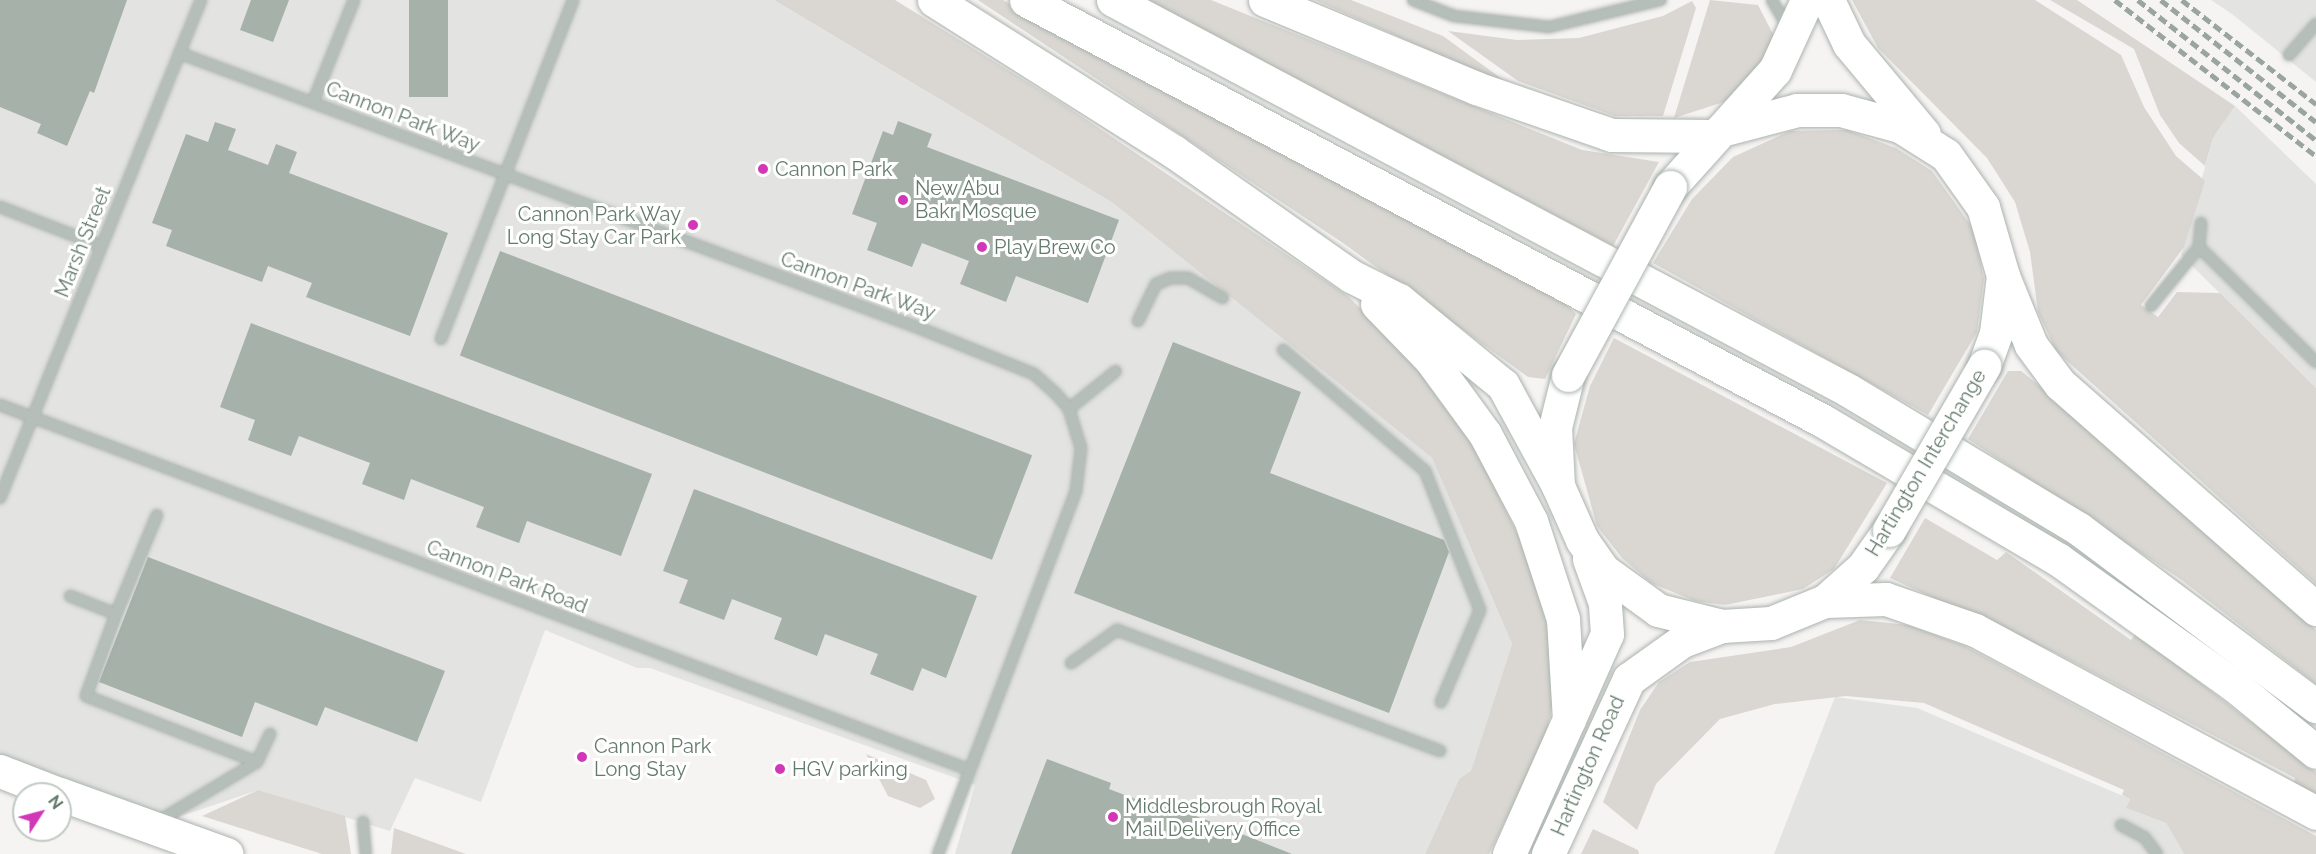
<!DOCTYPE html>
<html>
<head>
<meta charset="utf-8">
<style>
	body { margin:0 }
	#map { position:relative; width:2316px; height:854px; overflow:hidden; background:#f6f3f3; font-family:Raleway,sans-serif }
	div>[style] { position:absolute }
	.built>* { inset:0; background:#e3e3e2 }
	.green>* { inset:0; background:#dad7d2 }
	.building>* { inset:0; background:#a5b1a9; transform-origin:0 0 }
	.roads { filter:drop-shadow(0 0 2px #abb4ae) drop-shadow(0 0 2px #abb4ae) }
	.minor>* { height:10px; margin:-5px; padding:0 5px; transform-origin:5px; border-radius:5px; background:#b6beb9 }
	.major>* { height:33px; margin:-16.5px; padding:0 16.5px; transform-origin:16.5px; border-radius:16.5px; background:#fff }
	.highway>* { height:33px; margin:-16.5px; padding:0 16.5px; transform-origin:16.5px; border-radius:16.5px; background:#fff }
	.rail>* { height:4.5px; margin-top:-2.25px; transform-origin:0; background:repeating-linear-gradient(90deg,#99a59e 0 9px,transparent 0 13.5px) }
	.bridges { filter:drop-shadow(0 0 2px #abb4ae) drop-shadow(0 0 2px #abb4ae) }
	.major-bridge>* { height:33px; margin:-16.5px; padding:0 16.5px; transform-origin:16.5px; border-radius:16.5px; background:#fff }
	.dots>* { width:16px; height:16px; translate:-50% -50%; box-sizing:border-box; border:3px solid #fff; border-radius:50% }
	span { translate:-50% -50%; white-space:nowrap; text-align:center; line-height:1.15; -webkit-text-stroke:6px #fff; paint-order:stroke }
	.street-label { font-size:20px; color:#647b6c }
	.poi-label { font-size:20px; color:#647b6c }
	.left { translate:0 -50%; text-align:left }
	.right { translate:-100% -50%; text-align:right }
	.north { position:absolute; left:12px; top:782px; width:60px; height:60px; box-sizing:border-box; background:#fff; border:2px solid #c1cac4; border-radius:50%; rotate:54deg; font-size:16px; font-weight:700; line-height:24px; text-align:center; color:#647b6c }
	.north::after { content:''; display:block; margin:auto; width:21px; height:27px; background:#d237b7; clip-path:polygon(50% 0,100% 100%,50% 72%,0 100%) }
</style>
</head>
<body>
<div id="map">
	<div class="built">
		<i style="clip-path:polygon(0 0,774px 0,1113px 203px,1432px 458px,1512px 644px,1471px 772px,1459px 779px,1425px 854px,955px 854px,975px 785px,650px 668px,637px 668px,545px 630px,481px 802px,415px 778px,390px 831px,258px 790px,149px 827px,0 771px)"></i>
		<i style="clip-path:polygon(2211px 0,2316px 0,2316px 82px,2232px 14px)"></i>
		<i style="clip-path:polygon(2235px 106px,2316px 184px,2316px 388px,2181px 255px,2213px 138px)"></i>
		<i style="clip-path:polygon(1835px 697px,1917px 708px,2130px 799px,2126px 808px,2166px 823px,2184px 854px,1774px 854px)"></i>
	</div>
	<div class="green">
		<i style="clip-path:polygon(774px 0,895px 0,1063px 104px,1348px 296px,1422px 371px,1469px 435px,1535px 570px,1551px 645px,1554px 698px,1544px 743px,1489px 854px,1425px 854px,1459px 779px,1471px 771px,1512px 644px,1432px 458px,1113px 203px)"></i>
		<i style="clip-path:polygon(978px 0,1003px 0,1558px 297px,1576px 314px,1545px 379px,1528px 377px,1343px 243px)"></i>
		<i style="clip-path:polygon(1147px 0,1211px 0,1582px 150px,1659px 162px,1613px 246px)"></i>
		<i style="clip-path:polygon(1315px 0,1351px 0,1443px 36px,1513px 87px)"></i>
		<i style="clip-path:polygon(1710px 0,1758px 5px,1774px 36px,1773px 54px,1730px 100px,1674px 118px)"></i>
		<i style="clip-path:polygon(1852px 0,2035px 0,2121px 55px,2144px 107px,2176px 156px,2205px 181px,2184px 247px,2141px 305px,2158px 317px,2177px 292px,2220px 293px,2316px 388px,2316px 584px,2056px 351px,2038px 312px,2030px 252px,2015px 202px,1987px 158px,1878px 48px)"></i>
		<i style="clip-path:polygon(2050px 0,2077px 0,2235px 106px,2213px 138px,2205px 166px,2179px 143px,2160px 115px,2134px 49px)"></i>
		<i style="clip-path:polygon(1692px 1px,1696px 8px,1663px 116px,1615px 116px,1518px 81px,1448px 31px,1517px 40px,1579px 38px,1663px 16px)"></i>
		<i style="clip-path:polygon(1847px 130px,1896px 148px,1932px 171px,1974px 230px,1984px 279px,1977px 332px,1928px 415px,1653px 263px,1692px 199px,1733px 157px,1790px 131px)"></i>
		<i style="clip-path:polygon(1614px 338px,1887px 483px,1834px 569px,1803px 589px,1725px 605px,1695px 601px,1651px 583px,1622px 558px,1597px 526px,1574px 444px,1590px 386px)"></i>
		<i style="clip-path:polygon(2008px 371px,2021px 371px,2083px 421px,2316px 630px,2316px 684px,2179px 578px,1968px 439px)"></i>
		<i style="clip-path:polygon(1925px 518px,1997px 560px,2006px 552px,2131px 640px,2136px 633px,2316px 772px,2316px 796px,2294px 784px,2295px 778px,2056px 653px,1890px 578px)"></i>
		<i style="clip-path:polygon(1860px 620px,1908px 625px,1965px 646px,2316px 836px,2316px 854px,2184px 854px,2166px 823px,2126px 808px,2130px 799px,2122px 795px,2124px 790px,1924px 703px,1846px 696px,1775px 704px,1720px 719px,1656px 784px,1637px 830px,1603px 802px,1640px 710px,1659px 682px,1690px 662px,1791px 647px)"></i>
		<i style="clip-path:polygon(866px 754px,926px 780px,935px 799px,920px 808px,888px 796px)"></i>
		<i style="clip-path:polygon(258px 790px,345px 816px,351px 854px,322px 854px,202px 816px)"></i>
		<i style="clip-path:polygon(394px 828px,466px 854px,391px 854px)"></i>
		<i style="clip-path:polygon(1593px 829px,1638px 850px,1639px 854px,1581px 854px)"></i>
	</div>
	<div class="building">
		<i style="clip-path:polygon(0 0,127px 0,94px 93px,90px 91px,67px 146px,37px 133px,41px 124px,0 107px)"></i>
		<i style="clip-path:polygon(251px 0,289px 0,273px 42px,240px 30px)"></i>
		<i style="left:409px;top:0;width:39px;height:97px"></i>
		<i style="clip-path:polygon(898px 121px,932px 134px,927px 147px,1119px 220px,1088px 303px,1016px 276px,1006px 302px,960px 284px,969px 261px,922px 243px,912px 267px,867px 250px,877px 223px,852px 214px,883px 131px,893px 135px)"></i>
		<i style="clip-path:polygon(215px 122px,236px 129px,228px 150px,268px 165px,276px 144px,297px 152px,289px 173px,448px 233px,410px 336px,306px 297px,312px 283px,268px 266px,262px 282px,166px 246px,172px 230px,152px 223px,186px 134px,208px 142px)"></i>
		<i style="left:500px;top:251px;width:570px;height:112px;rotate:21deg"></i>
		<i style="clip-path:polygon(251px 323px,652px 474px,621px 556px,527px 521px,519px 543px,476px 527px,484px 507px,411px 479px,404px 500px,362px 484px,370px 463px,299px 436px,291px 456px,248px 440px,255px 420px,220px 407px)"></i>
		<i style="clip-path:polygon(1173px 342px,1301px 392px,1270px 473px,1444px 540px,1449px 552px,1389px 713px,1074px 593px)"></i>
		<i style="clip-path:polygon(694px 489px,977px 596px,946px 678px,922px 668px,913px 691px,870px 674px,878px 654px,825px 634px,817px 656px,774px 639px,782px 618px,732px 599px,724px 620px,679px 603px,688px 580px,663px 571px)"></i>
		<i style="clip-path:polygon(148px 557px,445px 671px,417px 742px,325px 707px,317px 726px,255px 702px,242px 737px,99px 682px)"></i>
		<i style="clip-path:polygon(1047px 759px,1111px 783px,1109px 789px,1151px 805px,1153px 799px,1292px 854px,1011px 854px)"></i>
	</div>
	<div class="roads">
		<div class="minor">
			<i style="left:1413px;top:0;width:44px;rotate:21.3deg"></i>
			<i style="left:1454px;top:16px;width:96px;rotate:6.6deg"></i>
			<i style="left:1549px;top:27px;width:115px;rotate:-13.6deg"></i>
			<i style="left:1772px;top:0;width:30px;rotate:60deg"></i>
			<i style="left:179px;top:53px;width:784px;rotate:20.38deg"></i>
			<i style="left:914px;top:326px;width:129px;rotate:21.8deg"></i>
			<i style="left:1034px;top:374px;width:31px;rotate:42deg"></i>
			<i style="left:1057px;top:395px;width:18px;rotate:49deg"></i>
			<i style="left:1069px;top:409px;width:41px;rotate:72.9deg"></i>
			<i style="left:1081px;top:448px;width:43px;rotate:96.6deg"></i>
			<i style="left:1076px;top:491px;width:388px;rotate:110.8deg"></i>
			<i style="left:2289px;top:55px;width:41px;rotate:-48.9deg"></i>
			<i style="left:313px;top:102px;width:110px;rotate:-68.1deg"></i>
			<i style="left:0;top:207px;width:108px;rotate:21.1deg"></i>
			<i style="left:2199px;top:247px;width:164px;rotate:44.5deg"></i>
			<i style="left:2151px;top:306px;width:76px;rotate:-50.9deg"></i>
			<i style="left:2199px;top:247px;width:24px;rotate:-85deg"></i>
			<i style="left:1138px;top:321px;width:41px;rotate:-64.1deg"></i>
			<i style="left:1156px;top:284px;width:16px;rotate:-22deg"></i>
			<i style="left:1171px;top:278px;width:17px"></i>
			<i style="left:1188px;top:278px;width:40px;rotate:29.7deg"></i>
			<i style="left:441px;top:339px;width:364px;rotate:-68.7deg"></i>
			<i style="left:1283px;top:350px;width:187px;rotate:40.4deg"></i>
			<i style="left:1425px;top:471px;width:149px;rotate:68.4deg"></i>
			<i style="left:1480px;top:610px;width:100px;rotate:113deg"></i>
			<i style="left:0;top:405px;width:1036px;rotate:20.62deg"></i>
			<i style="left:1069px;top:409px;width:60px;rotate:-39deg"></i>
			<i style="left:0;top:498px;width:537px;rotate:-68.02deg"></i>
			<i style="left:70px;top:596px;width:49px;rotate:21.4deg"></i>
			<i style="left:116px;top:614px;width:87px;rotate:110.1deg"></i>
			<i style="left:86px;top:696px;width:183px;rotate:21.1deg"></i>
			<i style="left:116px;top:614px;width:107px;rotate:-67.5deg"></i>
			<i style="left:1071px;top:663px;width:57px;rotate:-35.7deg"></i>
			<i style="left:1117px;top:630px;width:345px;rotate:20.5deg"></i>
			<i style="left:157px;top:822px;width:117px;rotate:-31deg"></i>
			<i style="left:257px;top:762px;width:31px;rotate:-65deg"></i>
			<i style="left:363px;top:822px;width:32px;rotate:85deg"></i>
			<i style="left:2121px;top:825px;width:27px;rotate:28deg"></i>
			<i style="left:2145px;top:838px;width:20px;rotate:53deg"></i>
		</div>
		<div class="major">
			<i style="left:1828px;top:0;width:49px;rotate:64.5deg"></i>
			<i style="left:1849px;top:44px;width:117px;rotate:50.2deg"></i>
			<i style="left:1721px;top:130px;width:79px;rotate:-14.7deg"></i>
			<i style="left:1797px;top:110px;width:44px"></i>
			<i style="left:1841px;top:110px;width:61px;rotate:15.2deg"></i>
			<i style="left:1900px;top:126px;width:54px;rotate:32.2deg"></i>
			<i style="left:1946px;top:155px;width:64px;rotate:54.6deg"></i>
			<i style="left:1983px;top:207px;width:72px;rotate:73.8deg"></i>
			<i style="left:2003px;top:276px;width:57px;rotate:97deg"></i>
			<i style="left:1996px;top:333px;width:35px;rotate:110deg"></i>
			<i style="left:1670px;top:187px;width:157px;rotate:-48.1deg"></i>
			<i style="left:1775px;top:70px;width:77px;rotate:-65.4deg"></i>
			<i style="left:1568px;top:375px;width:54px;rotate:104deg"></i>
			<i style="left:1555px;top:427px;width:59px;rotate:87.1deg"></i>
			<i style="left:1558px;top:486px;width:59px;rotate:66deg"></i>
			<i style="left:1582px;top:540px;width:37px;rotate:55deg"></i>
			<i style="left:1603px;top:570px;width:68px;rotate:36deg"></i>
			<i style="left:1658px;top:610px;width:66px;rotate:14deg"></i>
			<i style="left:1722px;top:626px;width:49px;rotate:-3.5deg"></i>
			<i style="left:1771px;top:623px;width:58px;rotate:-22.2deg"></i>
			<i style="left:1825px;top:601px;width:51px;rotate:-41.8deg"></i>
			<i style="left:1863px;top:567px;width:45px;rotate:-54.9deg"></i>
			<i style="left:0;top:771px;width:63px;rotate:21.3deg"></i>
			<i style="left:60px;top:794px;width:177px;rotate:19.8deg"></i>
			<i style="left:1509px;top:854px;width:241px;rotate:-66deg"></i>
			<i style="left:1607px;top:634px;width:31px;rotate:-94deg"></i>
			<i style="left:1605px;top:603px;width:47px;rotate:-110deg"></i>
			<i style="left:1548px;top:854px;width:193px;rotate:-65.2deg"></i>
			<i style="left:1629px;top:679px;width:65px;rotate:-35.6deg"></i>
			<i style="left:1682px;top:641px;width:43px;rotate:-20.6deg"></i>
		</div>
		<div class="highway">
			<i style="left:934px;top:0;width:283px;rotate:32.3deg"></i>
			<i style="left:1173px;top:151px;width:218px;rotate:35.1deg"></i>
			<i style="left:1351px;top:276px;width:54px;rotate:26.6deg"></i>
			<i style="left:1399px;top:300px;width:134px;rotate:39.3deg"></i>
			<i style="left:1503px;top:385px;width:115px;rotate:61.4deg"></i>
			<i style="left:1026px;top:0;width:901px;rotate:27.84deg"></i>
			<i style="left:1823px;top:421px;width:274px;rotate:30.5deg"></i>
			<i style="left:2059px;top:560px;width:216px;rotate:35.6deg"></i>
			<i style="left:2235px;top:686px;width:104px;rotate:39.2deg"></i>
			<i style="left:1113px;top:0;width:832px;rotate:27.95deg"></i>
			<i style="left:1848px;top:390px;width:270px;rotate:31deg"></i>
			<i style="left:2079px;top:529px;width:296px;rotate:36.8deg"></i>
			<i style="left:1265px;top:0;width:229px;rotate:22.6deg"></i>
			<i style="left:1476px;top:88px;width:144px;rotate:19.1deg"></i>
			<i style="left:1612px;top:135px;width:100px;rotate:0.6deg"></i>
			<i style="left:2003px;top:276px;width:74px;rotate:67.9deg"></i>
			<i style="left:2031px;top:345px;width:49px;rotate:53.4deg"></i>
			<i style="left:2060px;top:384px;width:341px;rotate:41.3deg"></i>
			<i style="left:1377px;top:304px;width:78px;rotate:46deg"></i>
			<i style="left:1431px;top:360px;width:92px;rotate:53.9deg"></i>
			<i style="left:1485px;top:434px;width:98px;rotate:62.1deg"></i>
			<i style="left:1531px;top:521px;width:103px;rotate:71.9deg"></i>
			<i style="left:1563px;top:619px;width:101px;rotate:86.6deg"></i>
			<i style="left:1825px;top:601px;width:61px;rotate:-1.9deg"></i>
			<i style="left:1886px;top:599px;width:94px;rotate:19.2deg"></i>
			<i style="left:1975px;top:630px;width:387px;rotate:28.2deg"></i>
		</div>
	</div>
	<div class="rail">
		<i style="left:2115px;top:0;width:254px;rotate:37.8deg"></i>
		<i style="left:2138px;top:0;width:226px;rotate:38.2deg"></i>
		<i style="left:2161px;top:0;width:197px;rotate:38.2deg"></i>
		<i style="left:2182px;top:0;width:170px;rotate:37.8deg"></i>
	</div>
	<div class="bridges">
		<div class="major-bridge">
			<i style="left:1568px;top:375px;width:214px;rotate:-61.5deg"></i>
			<i style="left:1889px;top:530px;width:190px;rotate:-59.9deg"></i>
		</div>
	</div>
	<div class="dots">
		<i style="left:763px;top:169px;background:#d237b7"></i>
		<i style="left:903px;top:200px;background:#d237b7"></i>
		<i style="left:693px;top:225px;background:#d237b7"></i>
		<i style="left:982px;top:247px;background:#d237b7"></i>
		<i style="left:582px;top:757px;background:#d237b7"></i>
		<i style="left:780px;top:769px;background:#d237b7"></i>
		<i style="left:1113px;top:817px;background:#d237b7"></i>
	</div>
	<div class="street-label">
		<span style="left:403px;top:117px;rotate:21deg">Cannon Park Way</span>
		<span style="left:83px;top:242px;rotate:-68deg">Marsh Street</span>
		<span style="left:858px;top:286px;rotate:20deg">Cannon Park Way</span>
		<span style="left:1926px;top:463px;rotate:-59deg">Hartington Interchange</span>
		<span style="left:507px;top:577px;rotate:21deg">Cannon Park Road</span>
		<span style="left:1588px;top:766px;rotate:-66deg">Hartington Road</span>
	</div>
	<div class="poi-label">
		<span class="left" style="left:775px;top:169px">Cannon Park</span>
		<span class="left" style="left:915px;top:200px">New Abu<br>Bakr Mosque</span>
		<span class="right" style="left:681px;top:226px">Cannon Park Way<br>Long Stay Car Park</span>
		<span class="left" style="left:994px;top:247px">Play Brew Co</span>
		<span class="left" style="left:594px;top:758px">Cannon Park<br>Long Stay</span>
		<span class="left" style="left:792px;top:769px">HGV parking</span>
		<span class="left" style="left:1125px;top:818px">Middlesbrough Royal<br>Mail Delivery Office</span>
	</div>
	<div class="north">N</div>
</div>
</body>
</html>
